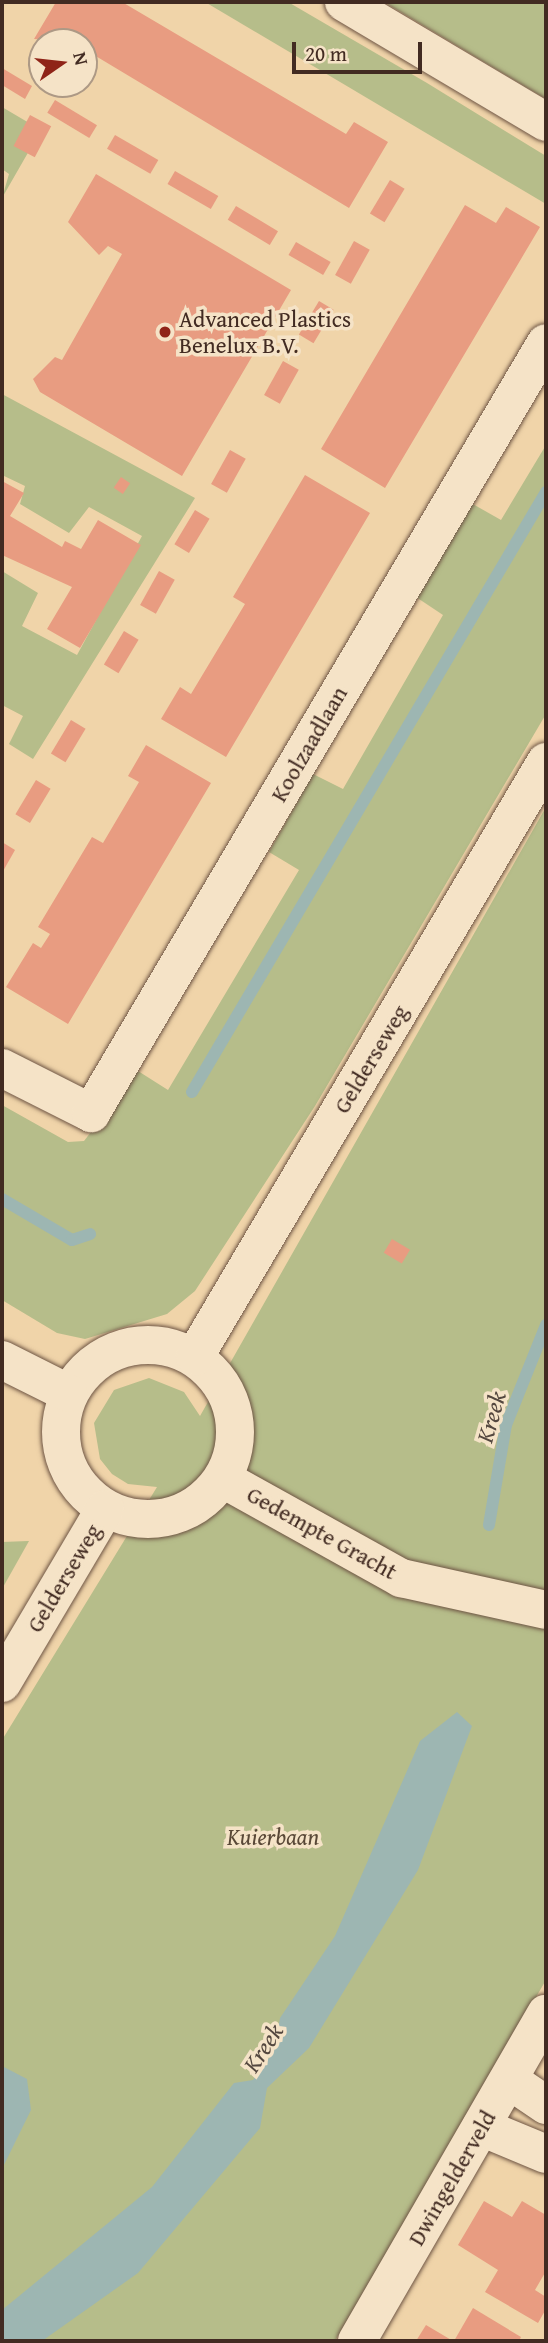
<!DOCTYPE html>
<html>
<head>
<meta charset="utf-8">
<style>
	body { margin:0 }
	#map { position:relative; width:548px; height:2343px; overflow:hidden; background:#f0d4a9; font-family:"Gentium Book Plus",serif }
	div>[style] { position:absolute }
	.green>* { inset:0; background:#b6bd8a }
	.water>* { inset:0; background:#9db6b2 }
	.stream>* { height:12px; margin:-6px; padding:0 6px; transform-origin:6px; border-radius:6px; background:#9db6b2 }
	.building>* { inset:0; background:#e89c81; transform-origin:0 0 }
	.roads { filter:drop-shadow(0 0 2px #6e5544) drop-shadow(0 0 2px #6e5544) }
	.street>* { height:38px; margin:-19px; padding:0 19px; transform-origin:19px; border-radius:19px; background:#f5e3c7 }
	.secondary>* { height:38px; margin:-19px; padding:0 19px; transform-origin:19px; border-radius:19px; background:#f5e3c7 }
	.secondary>.ring { margin:-19px; padding:0; box-sizing:content-box; background:none; border:38px solid #f5e3c7; border-radius:50% }
	.dots>* { width:19px; height:19px; translate:-50% -50%; box-sizing:border-box; border:4px solid #f5e3c7; border-radius:50% }
	span { translate:-50% -50%; white-space:nowrap; text-align:center; line-height:1.15; -webkit-text-stroke:7px #f5e3c7; paint-order:stroke }
	.poi-label { font-size:23px; color:#422b22 }
	.left { translate:0 -50%; text-align:left }
	.street-label { font-size:23px; color:#422b22 }
	.park-label { font-size:23px; color:#594837; font-style:italic }
	.water-label { font-size:24px; color:#54473f; font-style:italic }
	.frame { position:absolute; inset:0; border:4px solid #422b22; pointer-events:none }
	.north { position:absolute; left:28px; top:28px; width:70px; height:70px; box-sizing:border-box; background:#f5e3c7; border:2px solid #ad9985; border-radius:50%; rotate:76deg; font-size:19px; font-weight:700; line-height:28px; text-align:center; color:#422b22 }
	.north::after { content:''; display:block; margin:auto; width:24px; height:32px; background:#8f2418; clip-path:polygon(50% 0,100% 100%,50% 72%,0 100%) }
	.scale { position:absolute; left:292px; top:42px; width:130px; height:32px; box-sizing:border-box; border:4px solid #422b22; border-top:0; padding-left:9px; font-size:21px; line-height:24px; white-space:nowrap; color:#422b22; -webkit-text-stroke:5px #f5e3c7; paint-order:stroke }
</style>
</head>
<body>
<div id="map">
	<div class="green">
		<i style="clip-path:polygon(205px 2px,288px 2px,427px 83px,546px 156px,546px 204px)"></i>
		<i style="clip-path:polygon(384px 2px,546px 2px,546px 99px)"></i>
		<i style="clip-path:polygon(2px 107px,41px 130px,2px 198px,9px 174px,2px 169px)"></i>
		<i style="clip-path:polygon(2px 394px,195px 498px,33px 759px,9px 744px,23px 716px,2px 705px,2px 571px,38px 593px,22px 626px,77px 655px,142px 536px,89px 507px,69px 533px,20px 504px,25px 486px,2px 475px)"></i>
		<i style="clip-path:polygon(546px 445px,546px 714px,315px 1106px,195px 1291px,167px 1314px,85px 1339px,57px 1333px,2px 1300px,2px 1105px,68px 1142px,84px 1141px,138px 1071px,168px 1090px,299px 870px,269px 852px,313px 774px,343px 789px,443px 615px,416px 597px,471px 503px,501px 520px)"></i>
		<i style="clip-path:polygon(546px 807px,546px 1980px,335px 2341px,2px 2341px,2px 1740px,157px 1487px,128px 1484px,112px 1474px,100px 1459px,94px 1423px,114px 1390px,149px 1378px,184px 1392px,200px 1416px)"></i>
		<i style="clip-path:polygon(28px 1541px,29px 1541px,2px 1589px,2px 1542px)"></i>
	</div>
	<div class="water">
		<i style="clip-path:polygon(457px 1712px,472px 1726px,418px 1870px,309px 2048px,267px 2088px,260px 2128px,138px 2273px,42px 2341px,2px 2341px,2px 2310px,152px 2187px,234px 2083px,253px 2080px,274px 2051px,280px 2018px,335px 1936px,420px 1741px)"></i>
		<i style="clip-path:polygon(2px 2066px,27px 2079px,31px 2110px,2px 2169px)"></i>
	</div>
	<div class="stream">
		<i style="left:192px;top:1092px;width:697px;rotate:-59.46deg"></i>
		<i style="left:2px;top:1199px;width:81px;rotate:30.4deg"></i>
		<i style="left:72px;top:1240px;width:19px;rotate:-18deg"></i>
		<i style="left:489px;top:1525px;width:101px;rotate:-80.4deg"></i>
		<i style="left:506px;top:1425px;width:108px;rotate:-68.2deg"></i>
	</div>
	<div class="building">
		<i style="clip-path:polygon(56px 2px,122px 2px,346px 134px,354px 122px,388px 142px,349px 208px,84px 49px,84px 42px,34px 39px)"></i>
		<i style="clip-path:polygon(2px 68px,32px 86px,25px 99px,2px 85px)"></i>
		<i style="left:55px;top:100px;width:49px;height:15px;rotate:31deg"></i>
		<i style="left:30px;top:115px;width:24px;height:35px;rotate:28deg"></i>
		<i style="left:115px;top:135px;width:50px;height:16px;rotate:30deg"></i>
		<i style="left:175px;top:171px;width:50px;height:15px;rotate:30deg"></i>
		<i style="clip-path:polygon(96px 174px,291px 290px,182px 476px,40px 392px,33px 379px,55px 357px,62px 360px,122px 254px,108px 246px,99px 255px,68px 222px)"></i>
		<i style="left:390px;top:180px;width:17px;height:39px;rotate:31deg"></i>
		<i style="clip-path:polygon(465px 205px,496px 223px,506px 207px,540px 227px,385px 488px,321px 449px)"></i>
		<i style="left:236px;top:206px;width:49px;height:16px;rotate:31deg"></i>
		<i style="left:354px;top:241px;width:18px;height:39px;rotate:29deg"></i>
		<i style="left:296px;top:242px;width:40px;height:15px;rotate:30deg"></i>
		<i style="left:319px;top:301px;width:17px;height:39px;rotate:31deg"></i>
		<i style="left:283px;top:361px;width:18px;height:39px;rotate:29deg"></i>
		<i style="left:230px;top:450px;width:18px;height:39px;rotate:29deg"></i>
		<i style="clip-path:polygon(305px 475px,370px 513px,226px 757px,161px 719px,180px 687px,191px 694px,245px 604px,233px 597px)"></i>
		<i style="left:121px;top:477px;width:11px;height:13px;rotate:34deg"></i>
		<i style="clip-path:polygon(2px 481px,24px 493px,10px 516px,62px 547px,65px 541px,81px 549px,98px 520px,141px 545px,80px 648px,47px 629px,72px 587px,2px 555px)"></i>
		<i style="left:195px;top:510px;width:17px;height:40px;rotate:31deg"></i>
		<i style="left:159px;top:571px;width:18px;height:39px;rotate:29deg"></i>
		<i style="left:124px;top:631px;width:17px;height:39px;rotate:31deg"></i>
		<i style="left:71px;top:720px;width:17px;height:39px;rotate:31deg"></i>
		<i style="clip-path:polygon(146px 745px,211px 783px,68px 1024px,6px 987px,33px 943px,41px 948px,50px 934px,38px 927px,92px 837px,103px 843px,139px 782px,128px 776px)"></i>
		<i style="left:36px;top:780px;width:17px;height:40px;rotate:31deg"></i>
		<i style="clip-path:polygon(2px 842px,15px 850px,2px 873px)"></i>
		<i style="left:392px;top:1239px;width:21px;height:16px;rotate:31deg"></i>
		<i style="clip-path:polygon(484px 2201px,512px 2217px,522px 2201px,546px 2215px,546px 2271px,535px 2290px,546px 2297px,546px 2309px,538px 2323px,485px 2292px,498px 2270px,458px 2245px)"></i>
		<i style="clip-path:polygon(473px 2308px,521px 2337px,519px 2341px,454px 2341px)"></i>
		<i style="clip-path:polygon(426px 2325px,453px 2341px,416px 2341px)"></i>
	</div>
	<div class="roads">
		<div class="street">
			<i style="left:344px;top:2px;width:235px;rotate:30.7deg"></i>
			<i style="left:2px;top:1068px;width:100px;rotate:26.8deg"></i>
			<i style="left:91px;top:1113px;width:894px;rotate:-59.42deg"></i>
			<i style="left:223px;top:1479px;width:204px;rotate:29.1deg"></i>
			<i style="left:401px;top:1578px;width:148px;rotate:12.4deg"></i>
			<i style="left:509px;top:2080px;width:45px;rotate:34deg"></i>
			<i style="left:481px;top:2127px;width:70px;rotate:22.6deg"></i>
			<i style="left:357px;top:2341px;width:378px;rotate:-60deg"></i>
		</div>
		<div class="secondary">
			<i class="ring" style="left:61px;top:1345px;width:136px;height:136px"></i>
			<i style="left:195px;top:1356px;width:690px;rotate:-59.42deg"></i>
			<i style="left:2px;top:1360px;width:74px;rotate:26.6deg"></i>
			<i style="left:2px;top:1683px;width:202px;rotate:-59.4deg"></i>
		</div>
	</div>
	<div class="dots">
		<i style="left:165px;top:332px;background:#8f2418"></i>
	</div>
	<div class="poi-label">
		<span class="left" style="left:179px;top:332px">Advanced Plastics<br>Benelux B.V.</span>
	</div>
	<div class="street-label">
		<span style="left:309px;top:744px;rotate:-60deg">Koolzaadlaan</span>
		<span style="left:371px;top:1059px;rotate:-59deg">Gelderseweg</span>
		<span style="left:322px;top:1533px;rotate:29deg">Gedempte Gracht</span>
		<span style="left:64px;top:1578px;rotate:-59deg">Gelderseweg</span>
		<span style="left:452px;top:2178px;rotate:-60deg">Dwingelderveld</span>
	</div>
	<div class="park-label">
		<span style="left:273px;top:1837px">Kuierbaan</span>
	</div>
	<div class="water-label">
		<span style="left:491px;top:1417px;rotate:-74deg">Kreek</span>
		<span style="left:263px;top:2048px;rotate:-57deg">Kreek</span>
	</div>
	<div class="frame"></div>
	<div class="north">N</div>
	<div class="scale">20 m</div>
</div>
</body>
</html>
